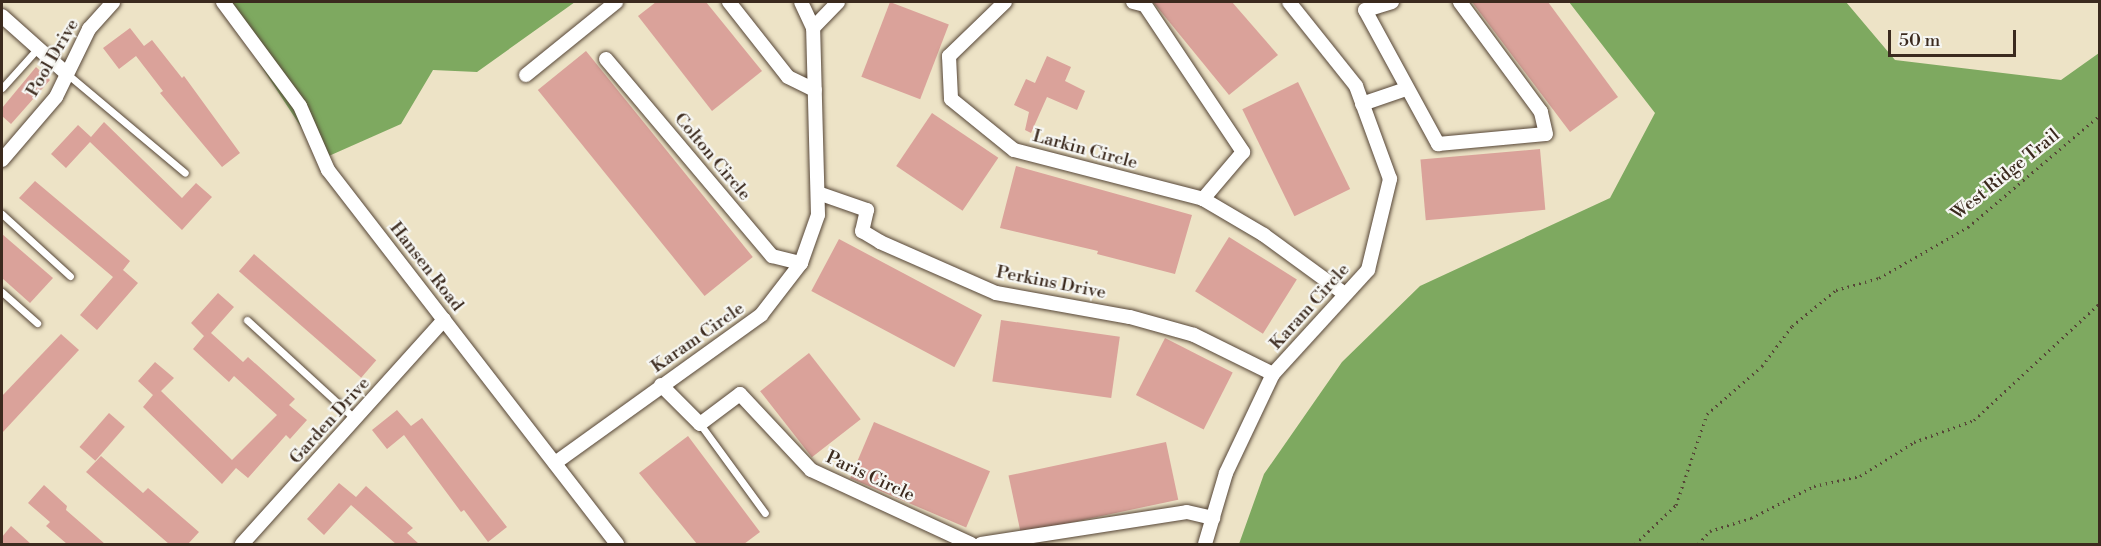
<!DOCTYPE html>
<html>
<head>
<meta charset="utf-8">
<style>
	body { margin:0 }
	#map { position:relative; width:2101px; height:546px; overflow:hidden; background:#ede3c6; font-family:"Libre Bodoni",serif }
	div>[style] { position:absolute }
	.forest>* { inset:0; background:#7ea960 }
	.building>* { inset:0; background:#daa29a; transform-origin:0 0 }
	.path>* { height:3px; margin-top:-1.5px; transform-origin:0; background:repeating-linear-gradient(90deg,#564637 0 1.5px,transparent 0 6px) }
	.roads { filter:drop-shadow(0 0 2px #564637) drop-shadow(0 0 2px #564637) }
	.lane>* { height:7px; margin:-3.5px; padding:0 3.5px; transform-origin:3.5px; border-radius:3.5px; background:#fff }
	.street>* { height:14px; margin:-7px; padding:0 7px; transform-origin:7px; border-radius:7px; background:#fff }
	span { translate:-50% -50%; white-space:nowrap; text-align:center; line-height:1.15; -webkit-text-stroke:4.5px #f6f6f2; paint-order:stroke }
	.street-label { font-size:18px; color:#3b2a1e }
	.frame { position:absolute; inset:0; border:3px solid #3b2a1e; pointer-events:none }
	.scale { position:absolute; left:1888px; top:30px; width:128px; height:27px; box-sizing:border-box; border:3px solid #3b2a1e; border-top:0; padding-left:8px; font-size:18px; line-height:21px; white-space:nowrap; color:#3b2a1e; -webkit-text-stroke:4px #f6f6f2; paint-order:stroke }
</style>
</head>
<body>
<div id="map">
	<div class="forest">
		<i style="clip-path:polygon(219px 2px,575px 2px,477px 72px,433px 70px,401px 124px,322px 159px)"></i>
		<i style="clip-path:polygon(1569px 2px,1846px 2px,1895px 60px,2061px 80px,2099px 53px,2099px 544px,1239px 544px,1264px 474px,1342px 362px,1420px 286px,1610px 198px,1655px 113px)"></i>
	</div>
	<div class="building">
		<i style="clip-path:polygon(656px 2px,706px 2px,762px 71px,712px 111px,638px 16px)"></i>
		<i style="left:890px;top:2px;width:63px;height:80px;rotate:21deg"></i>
		<i style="clip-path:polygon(1153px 2px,1232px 2px,1278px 55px,1229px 95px)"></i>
		<i style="clip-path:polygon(1472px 2px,1548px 2px,1618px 97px,1570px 132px)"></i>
		<i style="clip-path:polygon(130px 28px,144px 46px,152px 40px,182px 78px,184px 76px,240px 153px,222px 167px,160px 93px,163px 91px,136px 56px,119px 69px,103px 48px)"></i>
		<i style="left:586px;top:51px;width:265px;height:62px;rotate:51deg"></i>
		<i style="clip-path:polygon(1047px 56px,1071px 67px,1065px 81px,1085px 91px,1077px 110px,1047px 97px,1031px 133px,1025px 130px,1029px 112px,1014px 105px,1026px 79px,1035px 83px)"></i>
		<i style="clip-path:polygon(36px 67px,50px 80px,11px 124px,2px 116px,2px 108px)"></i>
		<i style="left:1298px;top:82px;width:119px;height:62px;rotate:64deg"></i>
		<i style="left:932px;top:113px;width:80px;height:64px;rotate:34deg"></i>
		<i style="clip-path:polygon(104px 122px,182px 198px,196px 183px,212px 197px,182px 230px,90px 142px,66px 168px,51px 154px,78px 125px,91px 137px)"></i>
		<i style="left:1540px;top:149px;width:61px;height:120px;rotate:85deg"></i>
		<i style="clip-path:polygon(1016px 166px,1192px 215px,1175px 274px,1097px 254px,1098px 251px,1000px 228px)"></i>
		<i style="clip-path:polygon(35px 181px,130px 261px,123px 270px,138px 283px,97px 330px,80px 315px,113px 277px,19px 198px)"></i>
		<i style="clip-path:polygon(2px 234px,53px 278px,30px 303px,2px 278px)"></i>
		<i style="left:1229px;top:237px;width:80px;height:64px;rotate:32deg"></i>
		<i style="left:839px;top:239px;width:162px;height:59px;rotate:28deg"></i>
		<i style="left:254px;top:254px;width:162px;height:23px;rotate:41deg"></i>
		<i style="clip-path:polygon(218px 293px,234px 307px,211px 333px,243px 362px,248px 357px,295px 399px,289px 405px,307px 420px,290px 439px,286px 435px,248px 478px,236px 468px,222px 484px,143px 407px,153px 395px,138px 381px,155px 362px,174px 378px,161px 391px,232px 460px,277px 415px,234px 376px,229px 382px,193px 349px,204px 336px,191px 323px)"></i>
		<i style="left:1001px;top:320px;width:120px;height:62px;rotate:8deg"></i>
		<i style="clip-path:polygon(61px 334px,79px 350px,2px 433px,2px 396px)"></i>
		<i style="left:1165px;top:338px;width:76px;height:64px;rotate:27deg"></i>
		<i style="left:809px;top:353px;width:84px;height:62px;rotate:52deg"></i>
		<i style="clip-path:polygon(397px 410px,411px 426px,422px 418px,507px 527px,488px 542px,464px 510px,461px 512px,404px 435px,387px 449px,372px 430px)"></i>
		<i style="left:109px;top:413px;width:21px;height:45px;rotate:41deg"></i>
		<i style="left:874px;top:422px;width:126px;height:61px;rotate:23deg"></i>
		<i style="clip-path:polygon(688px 436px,760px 532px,744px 544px,697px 544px,639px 473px)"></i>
		<i style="left:1166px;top:442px;width:59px;height:161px;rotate:78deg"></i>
		<i style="clip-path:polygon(101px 456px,143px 493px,148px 488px,199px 532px,188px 544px,169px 544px,86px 472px)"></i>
		<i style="clip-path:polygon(339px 483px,356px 497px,366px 486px,413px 528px,407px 533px,419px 544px,396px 544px,351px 505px,324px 535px,307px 519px)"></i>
		<i style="clip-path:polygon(44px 485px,67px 506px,66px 510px,105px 544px,67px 544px,46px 526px,50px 522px,28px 503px)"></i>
		<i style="clip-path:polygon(11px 526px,31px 544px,2px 544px,2px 537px)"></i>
	</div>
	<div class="path">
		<i style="left:1635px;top:544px;width:57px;rotate:-43.6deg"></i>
		<i style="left:1676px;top:505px;width:96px;rotate:-71.2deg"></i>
		<i style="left:1707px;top:414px;width:73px;rotate:-41.1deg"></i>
		<i style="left:1762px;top:366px;width:50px;rotate:-53.1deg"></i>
		<i style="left:1792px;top:326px;width:57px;rotate:-39.3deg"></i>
		<i style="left:1836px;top:290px;width:45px;rotate:-15.6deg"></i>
		<i style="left:1879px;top:278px;width:103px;rotate:-29.8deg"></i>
		<i style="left:1968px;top:227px;width:173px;rotate:-40.3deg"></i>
		<i style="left:1698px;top:544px;width:18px;rotate:-47deg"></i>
		<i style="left:1710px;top:531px;width:43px;rotate:-17.6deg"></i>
		<i style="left:1751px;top:518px;width:71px;rotate:-26.9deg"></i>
		<i style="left:1814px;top:486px;width:47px;rotate:-12.3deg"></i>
		<i style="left:1860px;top:476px;width:64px;rotate:-32.2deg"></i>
		<i style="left:1914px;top:442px;width:64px;rotate:-20.1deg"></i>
		<i style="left:1974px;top:420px;width:172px;rotate:-42.9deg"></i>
	</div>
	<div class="roads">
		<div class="lane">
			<i style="left:66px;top:73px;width:155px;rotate:40deg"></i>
			<i style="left:2px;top:88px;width:54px;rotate:-48deg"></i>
			<i style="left:2px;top:214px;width:92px;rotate:42.4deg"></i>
			<i style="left:2px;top:292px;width:47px;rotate:41.5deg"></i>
			<i style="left:247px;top:320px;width:147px;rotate:42.5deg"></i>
			<i style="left:700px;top:424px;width:110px;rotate:53.9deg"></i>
		</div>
		<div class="street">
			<i style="left:223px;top:2px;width:129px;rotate:53.5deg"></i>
			<i style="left:300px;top:106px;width:70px;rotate:66.4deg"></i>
			<i style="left:328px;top:170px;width:473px;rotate:52.3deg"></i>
			<i style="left:729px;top:2px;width:95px;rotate:51.8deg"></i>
			<i style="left:788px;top:77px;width:30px;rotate:26deg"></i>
			<i style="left:801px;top:2px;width:29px;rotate:65deg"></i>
			<i style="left:1005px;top:2px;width:78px;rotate:136deg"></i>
			<i style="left:949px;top:56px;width:43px;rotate:87.3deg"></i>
			<i style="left:951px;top:99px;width:81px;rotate:39deg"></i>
			<i style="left:1014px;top:150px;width:195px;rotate:14.5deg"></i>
			<i style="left:1203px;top:199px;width:71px;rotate:30.5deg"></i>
			<i style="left:1264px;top:235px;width:100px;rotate:36.1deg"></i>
			<i style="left:1133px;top:2px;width:12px;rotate:14deg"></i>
			<i style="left:1145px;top:5px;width:177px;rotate:56.3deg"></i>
			<i style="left:1243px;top:152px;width:62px;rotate:130.4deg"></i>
			<i style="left:1392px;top:2px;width:28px;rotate:163deg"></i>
			<i style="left:1365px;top:10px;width:153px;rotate:61.4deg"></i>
			<i style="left:1438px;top:144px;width:108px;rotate:-5.3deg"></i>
			<i style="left:1546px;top:134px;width:23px;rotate:-103deg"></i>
			<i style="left:1541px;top:112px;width:137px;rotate:-126.4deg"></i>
			<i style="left:2px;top:16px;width:86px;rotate:41.7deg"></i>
			<i style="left:606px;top:59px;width:258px;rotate:49.9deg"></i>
			<i style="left:772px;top:256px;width:30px;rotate:14deg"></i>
			<i style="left:526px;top:75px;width:116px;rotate:-39deg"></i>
			<i style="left:1362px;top:104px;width:46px;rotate:-18.8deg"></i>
			<i style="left:2px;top:160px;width:83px;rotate:-49.4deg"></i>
			<i style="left:56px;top:97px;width:76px;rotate:-64.1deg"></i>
			<i style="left:89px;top:29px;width:36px;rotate:-48deg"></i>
			<i style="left:818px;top:193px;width:52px;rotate:19.1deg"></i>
			<i style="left:867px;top:210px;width:22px;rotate:103deg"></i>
			<i style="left:862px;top:231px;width:21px;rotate:31deg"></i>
			<i style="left:880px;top:242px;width:127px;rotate:23.7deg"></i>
			<i style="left:996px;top:293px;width:136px;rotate:10.2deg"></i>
			<i style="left:1130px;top:317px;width:66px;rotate:15.7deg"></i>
			<i style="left:1194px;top:335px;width:88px;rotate:26.3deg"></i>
			<i style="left:661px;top:385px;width:55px;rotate:45deg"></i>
			<i style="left:700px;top:424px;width:50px;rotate:-36.9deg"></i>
			<i style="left:740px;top:394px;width:104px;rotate:46.9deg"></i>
			<i style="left:811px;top:470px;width:176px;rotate:24.8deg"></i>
			<i style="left:555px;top:463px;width:254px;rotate:-35.7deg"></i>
			<i style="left:761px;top:315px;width:66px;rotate:-52.4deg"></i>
			<i style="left:801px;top:263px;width:51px;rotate:-70.5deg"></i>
			<i style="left:818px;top:215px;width:187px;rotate:-91.5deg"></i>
			<i style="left:813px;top:28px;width:36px;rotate:-46deg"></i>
			<i style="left:242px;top:544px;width:302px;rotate:-48deg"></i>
			<i style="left:981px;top:544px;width:208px;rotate:-8.8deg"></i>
			<i style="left:1187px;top:512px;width:27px;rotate:13deg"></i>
			<i style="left:1205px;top:544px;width:74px;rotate:-73.5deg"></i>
			<i style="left:1226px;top:473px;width:110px;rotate:-64.6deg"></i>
			<i style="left:1273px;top:374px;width:141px;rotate:-47.6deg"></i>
			<i style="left:1368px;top:270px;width:94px;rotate:-76.4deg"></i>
			<i style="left:1390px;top:179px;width:99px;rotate:-110.1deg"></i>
			<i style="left:1356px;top:86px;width:107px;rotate:-128.6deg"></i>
		</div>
	</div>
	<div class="street-label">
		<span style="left:53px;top:58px;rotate:-60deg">Pool Drive</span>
		<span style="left:1085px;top:150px;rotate:15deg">Larkin Circle</span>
		<span style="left:712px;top:157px;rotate:50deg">Colton Circle</span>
		<span style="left:2006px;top:175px;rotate:-39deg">West Ridge Trail</span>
		<span style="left:426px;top:267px;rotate:52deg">Hansen Road</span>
		<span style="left:1051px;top:283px;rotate:11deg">Perkins Drive</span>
		<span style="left:1310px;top:307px;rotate:-48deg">Karam Circle</span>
		<span style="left:698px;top:338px;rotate:-35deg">Karam Circle</span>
		<span style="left:330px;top:421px;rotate:-48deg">Garden Drive</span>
		<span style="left:870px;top:477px;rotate:25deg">Paris Circle</span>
	</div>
	<div class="frame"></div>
	<div class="scale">50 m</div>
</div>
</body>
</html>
